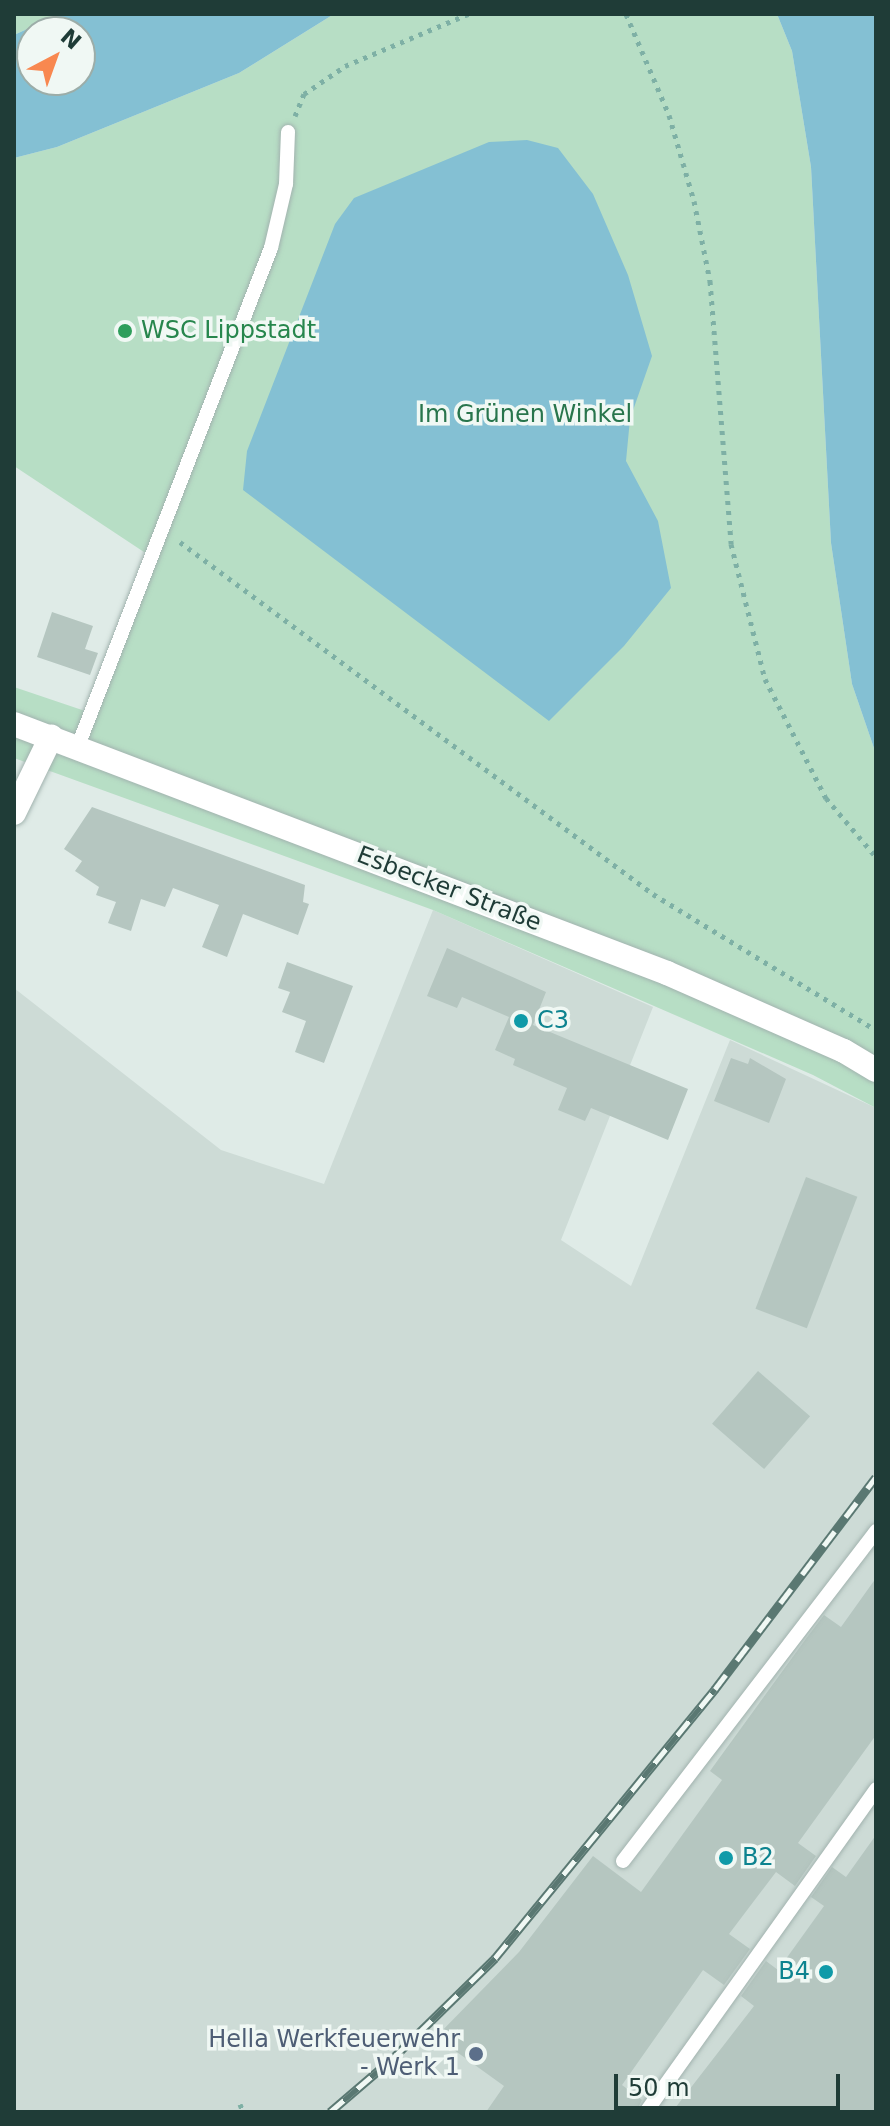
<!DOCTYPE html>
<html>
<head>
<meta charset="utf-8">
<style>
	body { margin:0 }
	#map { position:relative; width:890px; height:2126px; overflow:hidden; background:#dfebe7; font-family:"DejaVu Sans",sans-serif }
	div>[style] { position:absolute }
	.built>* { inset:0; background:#cddbd6 }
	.green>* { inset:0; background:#b7dec5 }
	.water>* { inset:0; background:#84c0d3 }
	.building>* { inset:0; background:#b5c6c0; transform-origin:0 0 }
	.path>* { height:5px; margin-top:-2.5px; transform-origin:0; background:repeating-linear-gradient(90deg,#7eb0a5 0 4px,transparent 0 10px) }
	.roads { filter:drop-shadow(0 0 2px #a2b3af) drop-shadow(0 0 2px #a2b3af) }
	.service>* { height:14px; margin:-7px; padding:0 7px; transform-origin:7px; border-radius:7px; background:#fff }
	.minor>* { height:24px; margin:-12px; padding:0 12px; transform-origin:12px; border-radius:12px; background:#fff }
	.rail>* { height:9px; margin-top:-4.5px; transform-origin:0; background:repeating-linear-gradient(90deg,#f0f8f4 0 18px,#5a7872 0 36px); box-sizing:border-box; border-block:2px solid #5a7872 }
	.dots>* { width:22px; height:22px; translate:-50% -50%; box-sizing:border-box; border:4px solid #f0f8f4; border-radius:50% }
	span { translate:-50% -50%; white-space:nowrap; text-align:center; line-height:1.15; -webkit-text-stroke:7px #f0f8f4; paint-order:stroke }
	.leisure-label { font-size:24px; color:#27864d }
	.left { translate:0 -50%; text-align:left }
	.park-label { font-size:24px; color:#28754c }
	.street-label { font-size:24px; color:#1f3c37 }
	.culture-label { font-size:24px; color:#0d838f }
	.right { translate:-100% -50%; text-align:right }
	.service-label { font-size:24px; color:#4e5e75 }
	.frame { position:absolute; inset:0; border:16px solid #1f3c37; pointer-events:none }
	.north { position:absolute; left:16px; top:16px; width:80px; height:80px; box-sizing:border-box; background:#f0f8f4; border:2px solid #9cada8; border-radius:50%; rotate:41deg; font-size:22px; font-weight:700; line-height:32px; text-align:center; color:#1f3c37 }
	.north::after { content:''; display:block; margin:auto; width:28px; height:36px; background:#f88850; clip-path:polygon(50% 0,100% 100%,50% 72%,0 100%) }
	.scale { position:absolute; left:614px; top:2074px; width:226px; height:36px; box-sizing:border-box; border:4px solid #1f3c37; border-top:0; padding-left:10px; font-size:24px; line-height:28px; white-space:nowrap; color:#1f3c37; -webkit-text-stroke:6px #f0f8f4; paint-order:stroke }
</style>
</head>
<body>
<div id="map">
	<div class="built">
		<i style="clip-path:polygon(433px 910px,653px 1007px,561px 1240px,631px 1286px,730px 1040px,876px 1108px,876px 2112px,14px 2112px,14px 988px,221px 1150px,324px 1184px)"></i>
	</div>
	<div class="green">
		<i style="clip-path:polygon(14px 14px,60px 14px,14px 35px)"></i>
		<i style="clip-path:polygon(334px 14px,777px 14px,792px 51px,811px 167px,831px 543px,852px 684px,876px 754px,876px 1108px,813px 1075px,433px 910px,14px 758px,14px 687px,91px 713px,150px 556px,14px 466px,14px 158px,57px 147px,239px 73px)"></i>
	</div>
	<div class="water">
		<i style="clip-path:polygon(evenodd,60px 14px,334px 14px,239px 73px,57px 147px,14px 158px,14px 35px,60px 14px,32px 32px,80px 32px,80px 80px,32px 80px,32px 32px)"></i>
		<i style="clip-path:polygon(777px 14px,876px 14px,876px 754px,852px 684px,831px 543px,811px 167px,792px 51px)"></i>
		<i style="clip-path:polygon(527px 140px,558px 148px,593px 194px,628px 275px,652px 356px,630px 419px,626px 461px,658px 521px,671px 588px,624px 646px,549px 721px,243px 490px,247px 451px,335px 224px,354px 198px,489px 142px)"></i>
	</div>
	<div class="building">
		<i style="clip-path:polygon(52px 612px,93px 626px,85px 649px,98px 653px,90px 675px,37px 657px)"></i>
		<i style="clip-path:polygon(92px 807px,305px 885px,303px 902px,309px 904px,298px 935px,243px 914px,227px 957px,202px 947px,219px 905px,173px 888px,165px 907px,141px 899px,131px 931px,108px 923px,116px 902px,96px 895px,99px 887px,75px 871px,82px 861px,64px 849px)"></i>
		<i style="clip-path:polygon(447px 948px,546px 992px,533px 1025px,688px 1089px,668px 1140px,591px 1108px,585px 1121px,558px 1110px,567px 1088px,513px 1065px,515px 1059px,495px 1050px,509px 1017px,462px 997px,457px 1008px,427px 996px)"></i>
		<i style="clip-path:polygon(287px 962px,353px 986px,324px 1063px,295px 1052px,306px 1021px,282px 1012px,290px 992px,278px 988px)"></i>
		<i style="clip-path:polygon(731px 1058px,748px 1064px,750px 1058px,786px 1079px,769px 1123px,714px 1101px)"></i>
		<i style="left:806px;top:1177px;width:55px;height:141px;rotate:21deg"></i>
		<i style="left:758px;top:1371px;width:69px;height:70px;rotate:41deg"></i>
		<i style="clip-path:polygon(876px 1578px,876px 1735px,798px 1843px,816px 1856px,795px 1886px,776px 1872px,729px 1934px,750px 1949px,724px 1985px,703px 1970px,622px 2085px,642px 2100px,636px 2112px,486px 2112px,504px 2086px,436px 2037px,519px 1952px,593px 1856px,641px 1892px,722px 1780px,710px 1771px,805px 1640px,824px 1615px,841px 1627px)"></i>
		<i style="clip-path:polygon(876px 1835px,876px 2112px,672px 2112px,754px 2006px,741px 1996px,766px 1961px,778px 1970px,824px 1906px,811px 1897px,832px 1867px,846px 1877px)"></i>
	</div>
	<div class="path">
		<i style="left:626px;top:14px;width:110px;rotate:66.9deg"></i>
		<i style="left:669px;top:115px;width:90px;rotate:73.8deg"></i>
		<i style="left:694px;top:201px;width:82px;rotate:78.7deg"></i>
		<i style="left:710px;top:281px;width:264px;rotate:85.4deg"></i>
		<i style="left:731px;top:544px;width:139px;rotate:75.9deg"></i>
		<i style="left:765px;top:679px;width:134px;rotate:62.9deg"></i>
		<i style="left:826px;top:798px;width:77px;rotate:49.7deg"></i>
		<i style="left:295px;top:116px;width:24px;rotate:-68deg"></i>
		<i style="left:304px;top:94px;width:50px;rotate:-34.3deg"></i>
		<i style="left:345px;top:66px;width:134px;rotate:-22.9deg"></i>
		<i style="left:180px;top:542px;width:590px;rotate:36.66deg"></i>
		<i style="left:653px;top:894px;width:261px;rotate:31.4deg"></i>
		<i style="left:240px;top:2104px;width:9px;rotate:69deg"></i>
	</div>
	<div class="roads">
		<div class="service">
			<i style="left:78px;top:746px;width:534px;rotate:-68.82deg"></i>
			<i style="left:271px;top:248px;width:66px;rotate:-76.8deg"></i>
			<i style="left:286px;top:184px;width:52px;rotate:-87.8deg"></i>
			<i style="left:623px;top:1861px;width:416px;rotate:-52.5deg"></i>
			<i style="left:646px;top:2112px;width:397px;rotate:-54.5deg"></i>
		</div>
		<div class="minor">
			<i style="left:14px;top:724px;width:699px;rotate:20.87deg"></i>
			<i style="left:667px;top:973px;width:193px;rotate:23.8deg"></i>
			<i style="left:844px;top:1051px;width:37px;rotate:31deg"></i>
			<i style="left:14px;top:813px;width:85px;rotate:-64deg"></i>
		</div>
	</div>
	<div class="rail">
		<i style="left:330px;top:2112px;width:83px;rotate:-40.6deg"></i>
		<i style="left:393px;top:2058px;width:143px;rotate:-44.4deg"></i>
		<i style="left:495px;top:1958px;width:348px;rotate:-50.7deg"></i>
		<i style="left:715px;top:1689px;width:266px;rotate:-52.8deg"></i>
	</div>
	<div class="dots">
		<i style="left:125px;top:331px;background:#2e9e5b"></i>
		<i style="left:521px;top:1021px;background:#0f9aa8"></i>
		<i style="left:726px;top:1858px;background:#0f9aa8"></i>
		<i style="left:826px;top:1972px;background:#0f9aa8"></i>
		<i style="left:476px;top:2054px;background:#5c6f8a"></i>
	</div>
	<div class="leisure-label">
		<span class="left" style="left:141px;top:331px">WSC Lippstadt</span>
	</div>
	<div class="park-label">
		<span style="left:525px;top:415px">Im Grünen Winkel</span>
	</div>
	<div class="street-label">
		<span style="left:449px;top:889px;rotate:21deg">Esbecker Straße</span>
	</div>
	<div class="culture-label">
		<span class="left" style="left:537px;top:1021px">C3</span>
		<span class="left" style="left:742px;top:1858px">B2</span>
		<span class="right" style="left:810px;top:1972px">B4</span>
	</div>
	<div class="service-label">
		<span class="right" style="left:460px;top:2054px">Hella Werkfeuerwehr<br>- Werk 1</span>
	</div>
	<div class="frame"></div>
	<div class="north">N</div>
	<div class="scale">50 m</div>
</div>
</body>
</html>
